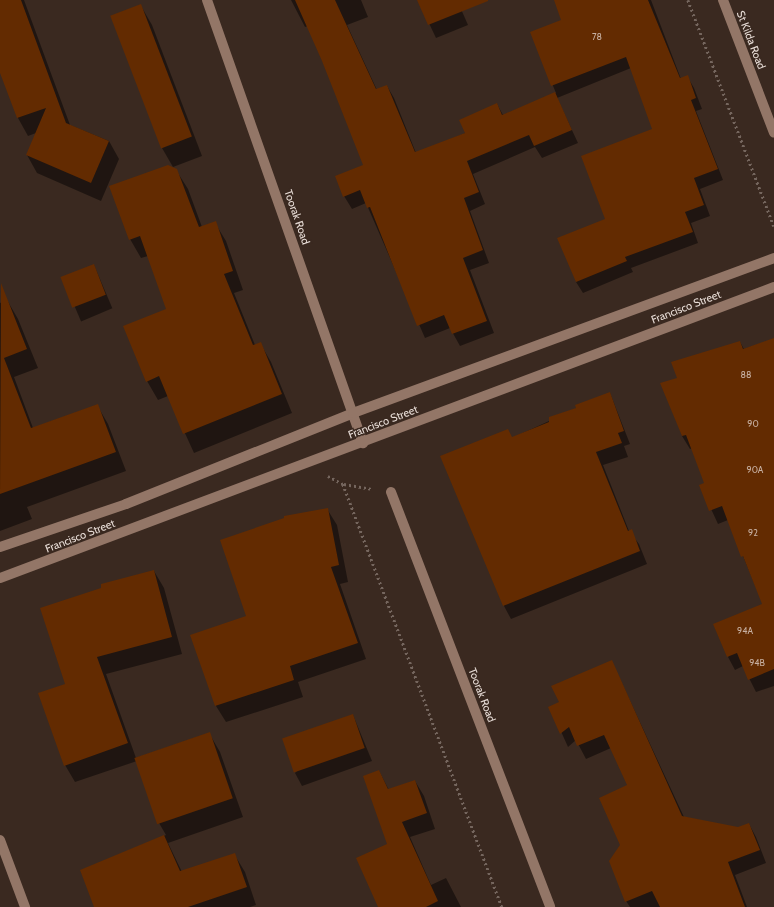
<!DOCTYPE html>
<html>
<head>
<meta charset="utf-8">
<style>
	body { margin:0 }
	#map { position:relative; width:774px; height:907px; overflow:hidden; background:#3a2920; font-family:Cabin,sans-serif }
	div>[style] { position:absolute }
	.shadow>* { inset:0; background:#0007; transform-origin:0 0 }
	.building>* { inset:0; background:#632b01; transform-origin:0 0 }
	.path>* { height:2.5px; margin-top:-1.25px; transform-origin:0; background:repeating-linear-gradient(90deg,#75665e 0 2px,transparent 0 5px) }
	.minor>* { height:10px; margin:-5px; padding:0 5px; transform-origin:5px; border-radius:5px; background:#937667 }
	span { translate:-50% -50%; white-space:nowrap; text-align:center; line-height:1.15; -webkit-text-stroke:3px #3a2920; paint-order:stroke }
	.number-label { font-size:9px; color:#c7b0a2 }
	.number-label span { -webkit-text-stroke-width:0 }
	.street-label { font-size:11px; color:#e8ddd7 }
</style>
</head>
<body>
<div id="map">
	<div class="shadow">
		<i style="clip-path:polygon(0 0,24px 0,70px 125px,109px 141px,119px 159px,101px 201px,37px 173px,27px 155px,36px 133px,28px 136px,18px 118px,0 70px)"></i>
		<i style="clip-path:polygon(291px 0,361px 0,368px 17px,347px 25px,377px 90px,387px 86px,394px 98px,416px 153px,466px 133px,497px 104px,503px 115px,556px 93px,531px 33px,563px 20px,555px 0,651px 0,681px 79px,687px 76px,694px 88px,702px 109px,696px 111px,723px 180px,700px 189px,710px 216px,691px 223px,698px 243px,631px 268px,633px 272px,583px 293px,576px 282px,654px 129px,631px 68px,557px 98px,578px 143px,542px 158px,535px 147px,473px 174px,485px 204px,470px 211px,489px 263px,470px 270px,494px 333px,460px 346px,450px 328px,425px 338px,366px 203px,352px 209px,344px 196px,364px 165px,323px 60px,308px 26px,305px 27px)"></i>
		<i style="clip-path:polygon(418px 0,457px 0,468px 25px,436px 38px)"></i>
		<i style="clip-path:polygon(141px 6px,152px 25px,202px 156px,173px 167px,162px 148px)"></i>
		<i style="clip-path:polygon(176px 170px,188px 189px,202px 227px,215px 223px,226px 241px,243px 290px,234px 293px,255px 345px,260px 343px,271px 362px,292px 413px,194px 453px,168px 396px,158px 400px,147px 381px,167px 309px,148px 256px,141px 258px,130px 239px)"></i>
		<i style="left:94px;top:265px;width:47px;height:34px;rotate:67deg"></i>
		<i style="clip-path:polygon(7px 300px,18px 319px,38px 368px,14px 377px,33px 428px,97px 405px,108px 424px,126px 471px,27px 507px,32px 519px,0 531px,0 303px)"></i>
		<i style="clip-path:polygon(774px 339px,774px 686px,756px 692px,743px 666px,735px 670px,728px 657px,763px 604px,728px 520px,718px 524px,700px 485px,705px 484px,692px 448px,690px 449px,682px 436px,678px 379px,740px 342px,744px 349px)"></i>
		<i style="clip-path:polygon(610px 393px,630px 444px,624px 446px,628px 457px,603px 465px,629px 531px,639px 544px,647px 564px,511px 619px,504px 606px,512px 438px)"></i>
		<i style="clip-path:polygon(327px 509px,337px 525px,348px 582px,340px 584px,366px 659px,298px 682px,303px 697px,226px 722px,216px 706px,192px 635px,248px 617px)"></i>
		<i style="clip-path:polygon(154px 571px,164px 588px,182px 654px,106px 674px,136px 758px,209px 733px,220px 752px,243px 817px,168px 843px,182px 872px,234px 854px,245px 872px,256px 905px,250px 907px,95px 907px,81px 871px,166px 835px,159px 823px,137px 761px,75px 782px,65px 765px,66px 684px)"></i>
		<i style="clip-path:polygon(612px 662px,684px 817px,738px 828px,749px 824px,756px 837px,766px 863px,735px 875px,747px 907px,630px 907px,626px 901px,622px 845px,628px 785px,611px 748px,586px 759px,576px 740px,568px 747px,550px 707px,560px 703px)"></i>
		<i style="clip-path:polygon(353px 715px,372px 761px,302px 786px,295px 773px)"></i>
		<i style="clip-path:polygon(379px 771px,389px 790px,415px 781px,424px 796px,435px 829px,410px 837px,431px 885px,446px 878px,461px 907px,379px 907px,388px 845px)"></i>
	</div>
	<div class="building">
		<i style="clip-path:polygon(0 0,21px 0,66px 123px,109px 141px,91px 183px,26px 155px,46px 108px,17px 118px,0 73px)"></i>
		<i style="clip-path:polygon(295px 0,335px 0,376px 89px,387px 85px,415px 152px,465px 133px,459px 120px,497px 103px,502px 115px,555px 92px,572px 130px,534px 146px,529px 135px,467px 161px,479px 192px,464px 198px,483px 250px,463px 258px,487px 321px,452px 334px,444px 315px,417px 326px,370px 207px,367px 208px,360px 190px,343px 197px,335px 176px,363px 165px,322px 61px)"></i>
		<i style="clip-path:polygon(417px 0,488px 0,488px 1px,428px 25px)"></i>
		<i style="clip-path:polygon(554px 0,648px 0,680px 78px,688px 75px,696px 98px,691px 100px,718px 169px,694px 178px,704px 205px,685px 212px,693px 232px,625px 257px,627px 261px,576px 282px,557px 238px,605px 219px,581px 156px,652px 129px,626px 57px,551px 86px,530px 32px,561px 20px)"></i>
		<i style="left:141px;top:4px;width:142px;height:33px;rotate:69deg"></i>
		<i style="clip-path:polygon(168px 165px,177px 169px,199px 227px,216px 221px,233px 271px,224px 274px,253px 345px,261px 342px,282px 394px,183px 434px,159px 376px,146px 382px,123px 326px,166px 309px,140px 236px,129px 240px,109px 186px)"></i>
		<i style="left:94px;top:264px;width:33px;height:36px;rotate:69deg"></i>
		<i style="clip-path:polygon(1px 283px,27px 349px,4px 358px,31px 428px,98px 404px,116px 452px,0 494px)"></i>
		<i style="clip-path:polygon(774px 338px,774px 669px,748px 680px,737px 653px,727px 657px,713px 624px,762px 604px,743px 556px,741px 557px,722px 506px,709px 511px,699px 485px,704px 483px,686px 435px,682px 436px,660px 383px,677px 378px,671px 362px,740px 341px,743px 349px)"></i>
		<i style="clip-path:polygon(610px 392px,624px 431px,618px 433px,622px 443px,596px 452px,628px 531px,632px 529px,640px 551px,503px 606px,440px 456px,508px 429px,512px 437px,549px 422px,549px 417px,576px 408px,575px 405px)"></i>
		<i style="clip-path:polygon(328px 508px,339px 565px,331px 567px,358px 643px,290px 666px,294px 680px,215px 706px,190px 635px,246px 616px,220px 540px,284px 518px,284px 516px)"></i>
		<i style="clip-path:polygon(154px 570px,172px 637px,97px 657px,128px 743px,64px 766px,38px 693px,65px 684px,40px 608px,101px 588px,101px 584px)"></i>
		<i style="clip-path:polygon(612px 660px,682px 816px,738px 827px,749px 823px,760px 850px,728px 862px,745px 907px,660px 907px,652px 891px,625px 902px,609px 861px,620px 845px,599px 798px,627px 785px,604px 735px,577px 746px,569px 727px,560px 734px,548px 707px,559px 702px,551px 686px)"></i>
		<i style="left:353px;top:714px;width:36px;height:75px;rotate:71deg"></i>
		<i style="left:210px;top:732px;width:70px;height:80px;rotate:71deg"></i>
		<i style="clip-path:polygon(379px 770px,388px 789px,415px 780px,427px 813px,402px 822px,438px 901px,426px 907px,378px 907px,356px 858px,387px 844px,363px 776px)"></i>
		<i style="clip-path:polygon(164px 835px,180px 871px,235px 853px,247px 887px,188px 907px,94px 907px,80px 870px)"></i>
	</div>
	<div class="path">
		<i style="left:688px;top:0;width:242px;rotate:69.2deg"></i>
		<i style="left:328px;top:476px;width:17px;rotate:28deg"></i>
		<i style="left:343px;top:484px;width:452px;rotate:69.4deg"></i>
		<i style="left:344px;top:484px;width:28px;rotate:10deg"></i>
	</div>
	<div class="minor">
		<i style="left:207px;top:0;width:470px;rotate:70.6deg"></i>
		<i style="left:723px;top:0;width:142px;rotate:69deg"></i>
		<i style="left:391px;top:492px;width:444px;rotate:69deg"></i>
		<i style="left:0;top:547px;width:133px;rotate:-18.8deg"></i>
		<i style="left:126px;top:504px;width:245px;rotate:-21.8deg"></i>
		<i style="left:353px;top:413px;width:449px;rotate:-20.2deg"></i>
		<i style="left:0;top:578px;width:827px;rotate:-20.6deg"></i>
		<i style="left:0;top:840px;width:72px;rotate:69.5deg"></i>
	</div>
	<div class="number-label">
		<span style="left:597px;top:37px">78</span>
		<span style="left:746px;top:375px">88</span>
		<span style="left:753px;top:424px">90</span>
		<span style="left:755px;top:470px">90A</span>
		<span style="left:753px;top:533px">92</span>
		<span style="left:745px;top:631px">94A</span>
		<span style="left:757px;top:663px">94B</span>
	</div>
	<div class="street-label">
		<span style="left:751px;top:40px;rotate:69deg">St Kilda Road</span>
		<span style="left:297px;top:217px;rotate:71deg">Toorak Road</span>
		<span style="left:686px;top:307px;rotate:-21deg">Francisco Street</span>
		<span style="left:383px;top:422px;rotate:-21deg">Francisco Street</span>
		<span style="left:80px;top:536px;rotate:-21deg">Francisco Street</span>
		<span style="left:482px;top:695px;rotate:69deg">Toorak Road</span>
	</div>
</div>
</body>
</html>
